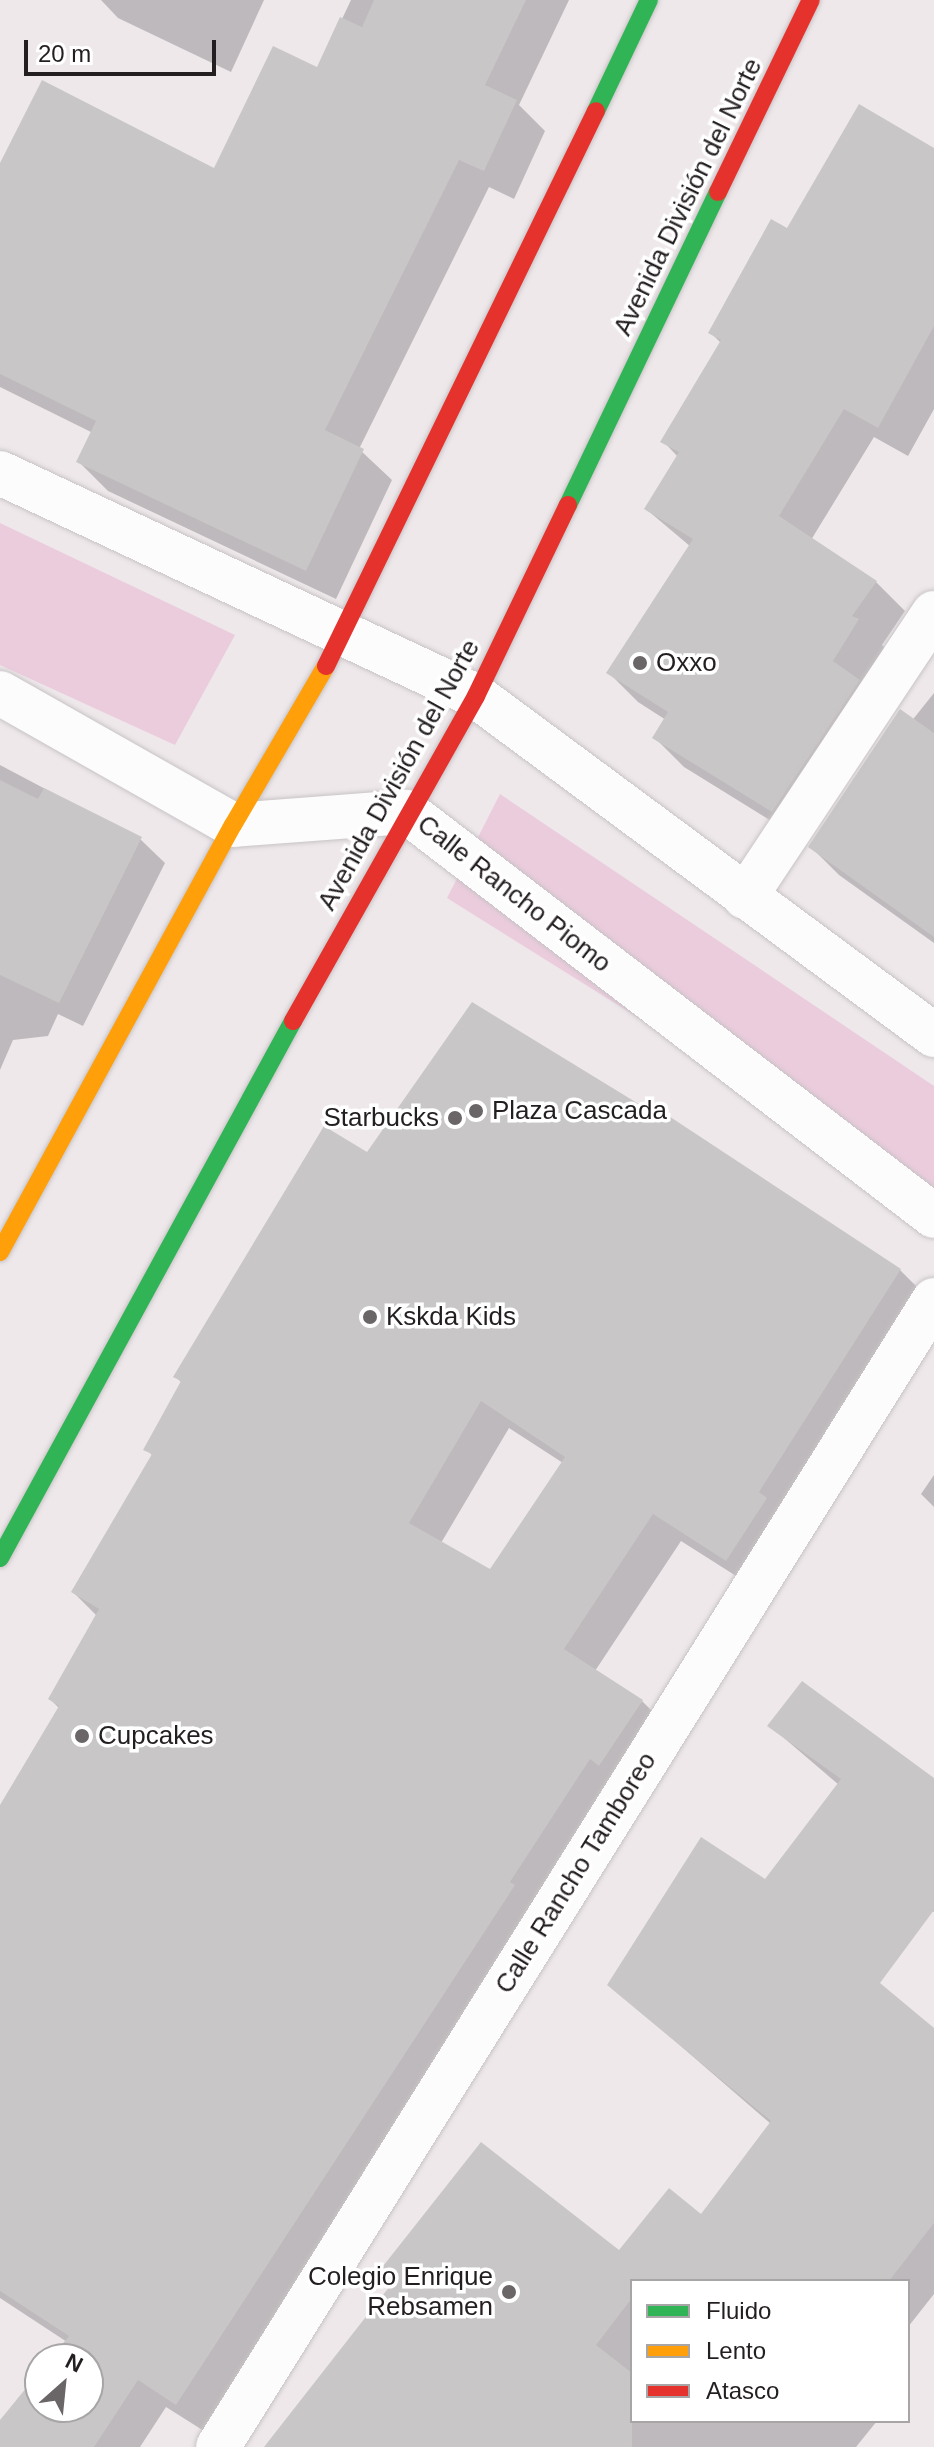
<!DOCTYPE html>
<html>
<head>
<meta charset="utf-8">
<style>
	body { margin:0 }
	#map { position:relative; width:934px; height:2447px; overflow:hidden; background:#eee8eb; font-family:Helvetica,sans-serif }
	div>[style] { position:absolute }
	.green>* { inset:0; background:#ebccdd }
	.shadow>* { inset:0; background:#0003 }
	.building>* { inset:0; background:#c8c6c6 }
	.roads { filter:drop-shadow(0 0 2px #c8c3c5) drop-shadow(0 0 2px #c8c3c5) }
	.street>* { height:44px; margin:-22px; padding:0 22px; transform-origin:22px; border-radius:22px; background:#fcfcfc }
	.fast>* { height:18px; margin:-9px; padding:0 9px; transform-origin:9px; border-radius:9px; background:#30b455 }
	.slow>* { height:18px; margin:-9px; padding:0 9px; transform-origin:9px; border-radius:9px; background:#ff9f0a }
	.jam>* { height:18px; margin:-9px; padding:0 9px; transform-origin:9px; border-radius:9px; background:#e5322d }
	.dots>* { width:22px; height:22px; translate:-50% -50%; box-sizing:border-box; border:4px solid #fff; border-radius:50% }
	span { translate:-50% -50%; white-space:nowrap; text-align:center; line-height:1.15; -webkit-text-stroke:7px #fff; paint-order:stroke }
	.street-label { font-size:26px; color:#231e20 }
	.poi-label { font-size:26px; color:#231e20 }
	.left { translate:0 -50%; text-align:left }
	.right { translate:-100% -50%; text-align:right }
	.legend { position:absolute; left:630px; top:2279px; width:280px; height:144px; box-sizing:border-box; background:#fff; border:2px solid #a7a5a6; margin:0; padding:10px 14px; list-style:none; font-size:24px; color:#231e20 }
	.legend li { display:flex; align-items:center; gap:16px; height:40px }
	.legend b { width:40px; border:2px solid #a7a5a6 }
	.north { position:absolute; left:24px; top:2343px; width:80px; height:80px; box-sizing:border-box; background:#fff; border:2px solid #a7a5a6; border-radius:50%; rotate:27deg; font-size:22px; font-weight:700; line-height:32px; text-align:center; color:#231e20 }
	.north::after { content:''; display:block; margin:auto; width:28px; height:36px; background:#6a6567; clip-path:polygon(50% 0,100% 100%,50% 72%,0 100%) }
	.scale { position:absolute; left:24px; top:40px; width:192px; height:36px; box-sizing:border-box; border:4px solid #231e20; border-top:0; padding-left:10px; font-size:24px; line-height:28px; white-space:nowrap; color:#231e20; -webkit-text-stroke:6px #fff; paint-order:stroke }
</style>
</head>
<body>
<div id="map">
	<div class="green">
		<i style="clip-path:polygon(0 523px,235px 635px,175px 745px,0 665px)"></i>
		<i style="clip-path:polygon(500px 794px,934px 1086px,934px 1203px,447px 898px)"></i>
	</div>
	<div class="shadow">
		<i style="clip-path:polygon(101px 0,264px 0,231px 72px,118px 18px)"></i>
		<i style="clip-path:polygon(351px 0,569px 0,519px 105px,545px 131px,514px 199px,489px 187px,359px 449px,392px 480px,336px 599px,108px 491px,79px 462px,93px 433px,0 387px,0 167px,215px 171px,318px 70px)"></i>
		<i style="clip-path:polygon(934px 150px,934px 409px,908px 456px,874px 437px,811px 540px,876px 582px,905px 611px,882px 645px,887px 650px,802px 840px,684px 767px,655px 738px,666px 720px,638px 702px,609px 673px,691px 547px,646px 509px,678px 457px,663px 441px,721px 343px,710px 332px,788px 230px)"></i>
		<i style="clip-path:polygon(934px 693px,934px 943px,839px 875px,811px 847px)"></i>
		<i style="clip-path:polygon(0 765px,140px 839px,165px 863px,83px 1026px,58px 1014px,48px 1036px,13px 1040px,0 1070px)"></i>
		<i style="clip-path:polygon(evenodd,368px 1154px,900px 1270px,928px 1298px,755px 1588px,681px 1541px,595px 1671px,642px 1701px,670px 1729px,204px 2431px,166px 2407px,140px 2447px,0 2447px,0 2423px,40px 2374px,40px 2407px,88px 2407px,88px 2359px,53px 2359px,67px 2342px,0 2298px,0 1809px,60px 1709px,50px 1699px,97px 1616px,73px 1592px,153px 1456px,146px 1449px,182px 1383px,176px 1377px,368px 1154px,509px 1428px,563px 1463px,491px 1572px,441px 1543px,509px 1428px)"></i>
		<i style="clip-path:polygon(934px 1475px,934px 1507px,921px 1494px)"></i>
		<i style="clip-path:polygon(770px 1726px,934px 1780px,934px 1912px,847px 1846px,839px 1785px)"></i>
		<i style="clip-path:polygon(609px 1984px,934px 2030px,934px 2294px,908px 2327px,908px 2281px,632px 2281px,632px 2421px,877px 2421px,856px 2447px,266px 2447px,392px 2288px,378px 2275px,619px 2253px,701px 2217px,771px 2124px)"></i>
	</div>
	<div class="building">
		<i style="clip-path:polygon(374px 0,526px 0,485px 85px,517px 100px,484px 171px,459px 160px,325px 430px,364px 449px,306px 571px,76px 462px,96px 421px,0 374px,0 163px,42px 80px,214px 168px,273px 46px,317px 67px,340px 17px,362px 27px)"></i>
		<i style="clip-path:polygon(859px 104px,934px 148px,934px 326px,878px 428px,844px 409px,779px 516px,877px 581px,852px 616px,859px 619px,833px 661px,860px 680px,772px 812px,652px 738px,668px 712px,606px 673px,693px 539px,644px 509px,679px 452px,660px 442px,721px 340px,708px 333px,771px 219px,787px 228px)"></i>
		<i style="clip-path:polygon(900px 709px,934px 733px,934px 937px,808px 847px)"></i>
		<i style="clip-path:polygon(0 780px,38px 799px,44px 788px,142px 837px,59px 1003px,0 975px)"></i>
		<i style="clip-path:polygon(evenodd,472px 1002px,642px 1106px,646px 1101px,901px 1269px,759px 1492px,767px 1498px,726px 1561px,653px 1514px,564px 1649px,643px 1700px,599px 1766px,590px 1759px,510px 1882px,515px 1885px,176px 2405px,138px 2380px,94px 2447px,0 2447px,0 2420px,40px 2371px,40px 2407px,88px 2407px,88px 2359px,50px 2359px,69px 2336px,0 2291px,0 1805px,59px 1706px,48px 1699px,99px 1609px,71px 1592px,152px 1454px,143px 1450px,181px 1381px,173px 1377px,324px 1126px,367px 1152px,472px 1002px,481px 1401px,565px 1457px,490px 1569px,409px 1523px,481px 1401px)"></i>
		<i style="clip-path:polygon(802px 1681px,934px 1778px,934px 1910px,880px 1983px,934px 2028px,934px 2223px,889px 2281px,632px 2281px,632px 2298px,596px 2345px,632px 2373px,632px 2447px,264px 2447px,390px 2286px,376px 2275px,481px 2142px,619px 2250px,669px 2188px,701px 2214px,771px 2121px,607px 1985px,701px 1837px,765px 1879px,841px 1779px,767px 1726px)"></i>
	</div>
	<div class="roads">
		<div class="street">
			<i style="left:0;top:473px;width:526px;rotate:25.1deg"></i>
			<i style="left:476px;top:696px;width:570px;rotate:36.51deg"></i>
			<i style="left:0;top:693px;width:268px;rotate:29.5deg"></i>
			<i style="left:233px;top:825px;width:174px;rotate:-4.3deg"></i>
			<i style="left:407px;top:812px;width:664px;rotate:37.47deg"></i>
			<i style="left:745px;top:897px;width:341px;rotate:-56.4deg"></i>
			<i style="left:218px;top:2447px;width:1352px;rotate:-58.03deg"></i>
		</div>
		<div class="fast">
			<i style="left:596px;top:111px;width:123px;rotate:-64.5deg"></i>
			<i style="left:568px;top:505px;width:347px;rotate:-64.4deg"></i>
			<i style="left:0;top:1558px;width:612px;rotate:-61.38deg"></i>
		</div>
		<div class="slow">
			<i style="left:0;top:1252px;width:486px;rotate:-61.4deg"></i>
			<i style="left:233px;top:825px;width:184px;rotate:-59.7deg"></i>
		</div>
		<div class="jam">
			<i style="left:718px;top:192px;width:213px;rotate:-64.2deg"></i>
			<i style="left:326px;top:666px;width:617px;rotate:-64.06deg"></i>
			<i style="left:293px;top:1021px;width:373px;rotate:-60.6deg"></i>
			<i style="left:476px;top:696px;width:212px;rotate:-64.3deg"></i>
		</div>
	</div>
	<div class="dots">
		<i style="left:640px;top:663px;background:#6a6567"></i>
		<i style="left:476px;top:1111px;background:#6a6567"></i>
		<i style="left:455px;top:1118px;background:#6a6567"></i>
		<i style="left:370px;top:1317px;background:#6a6567"></i>
		<i style="left:82px;top:1736px;background:#6a6567"></i>
		<i style="left:509px;top:2292px;background:#6a6567"></i>
	</div>
	<div class="street-label">
		<span style="left:688px;top:197px;rotate:-64deg">Avenida División del Norte</span>
		<span style="left:399px;top:775px;rotate:-61deg">Avenida División del Norte</span>
		<span style="left:514px;top:894px;rotate:38deg">Calle Rancho Piomo</span>
		<span style="left:576px;top:1873px;rotate:-58deg">Calle Rancho Tamboreo</span>
	</div>
	<div class="poi-label">
		<span class="left" style="left:656px;top:663px">Oxxo</span>
		<span class="left" style="left:492px;top:1111px">Plaza Cascada</span>
		<span class="right" style="left:439px;top:1118px">Starbucks</span>
		<span class="left" style="left:386px;top:1317px">Kskda Kids</span>
		<span class="left" style="left:98px;top:1736px">Cupcakes</span>
		<span class="right" style="left:493px;top:2292px">Colegio Enrique<br>Rebsamen</span>
	</div>
	<ul class="legend">
	<li><b style="height:10px;background:#30b455"></b>Fluido</li>
	<li><b style="height:10px;background:#ff9f0a"></b>Lento</li>
	<li><b style="height:10px;background:#e5322d"></b>Atasco</li>
	</ul>
	<div class="north">N</div>
	<div class="scale">20 m</div>
</div>
</body>
</html>
